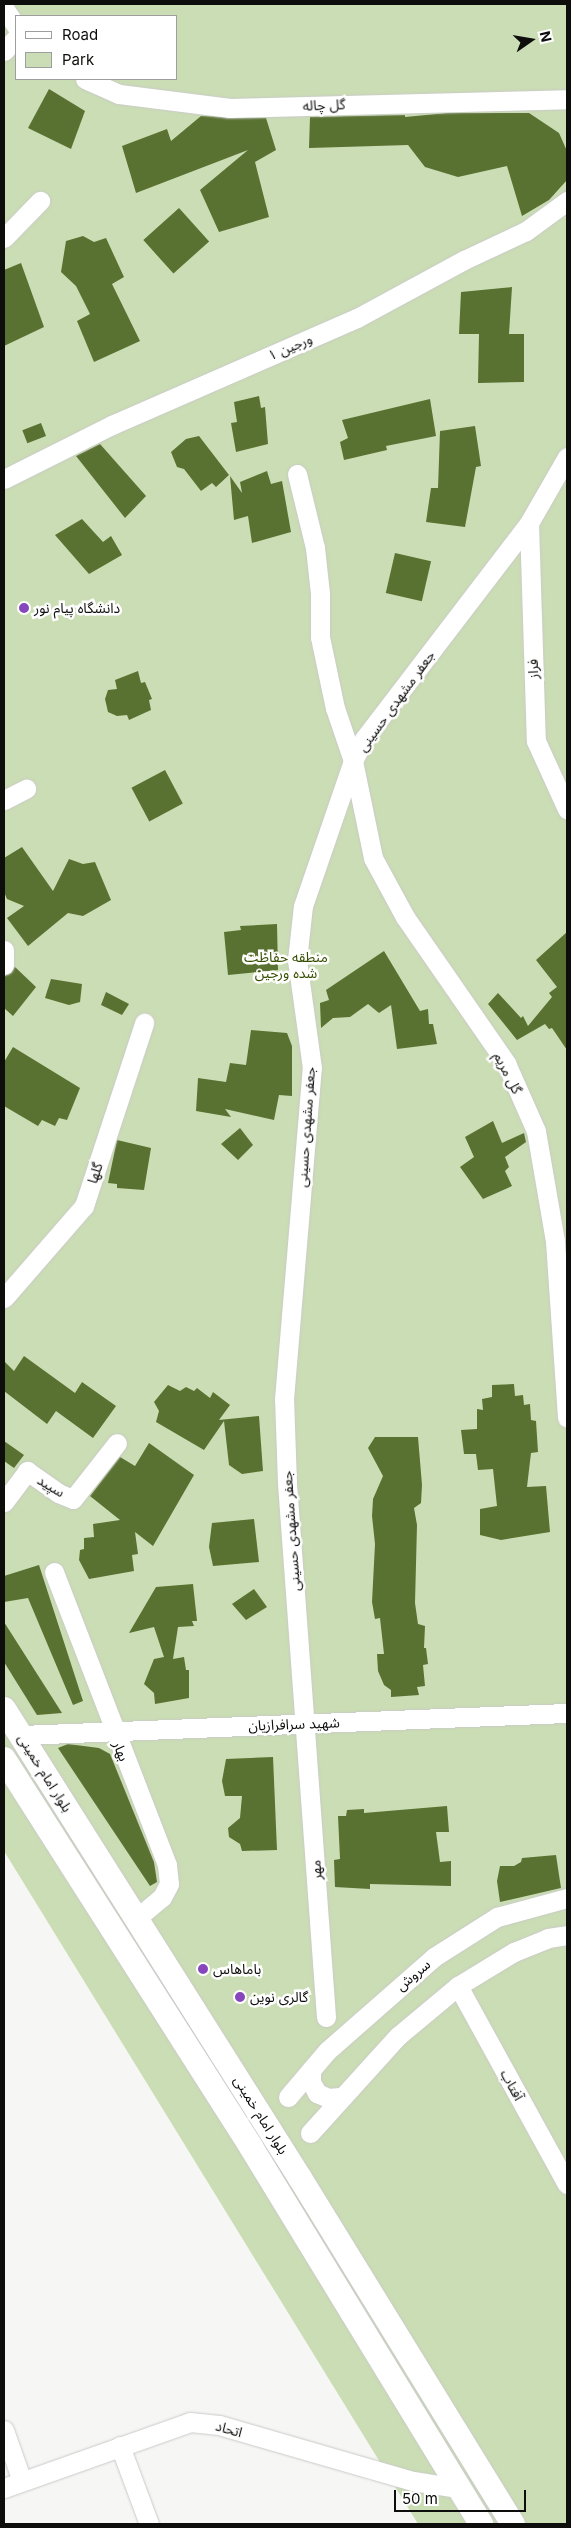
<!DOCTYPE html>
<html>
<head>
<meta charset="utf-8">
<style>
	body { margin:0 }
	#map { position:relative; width:571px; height:2528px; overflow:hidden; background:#f6f7f4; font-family:Inter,"Noto Sans Arabic",sans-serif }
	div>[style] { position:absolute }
	.green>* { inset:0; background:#cbddb4 }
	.building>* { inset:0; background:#597131; transform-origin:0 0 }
	.roads { filter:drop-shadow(0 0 1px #c9cbc8) drop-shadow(0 0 1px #c9cbc8) }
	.minor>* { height:19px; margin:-9.5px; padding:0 9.5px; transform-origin:9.5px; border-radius:9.5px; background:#fff }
	.major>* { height:24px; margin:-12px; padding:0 12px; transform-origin:12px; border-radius:12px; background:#fff }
	.dots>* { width:14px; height:14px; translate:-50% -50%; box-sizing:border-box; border:2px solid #fff; border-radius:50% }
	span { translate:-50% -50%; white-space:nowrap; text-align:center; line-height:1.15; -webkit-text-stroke:5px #fff; paint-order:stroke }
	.street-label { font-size:14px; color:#0d0d0c }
	.poi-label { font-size:14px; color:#0d0d0c }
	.left { translate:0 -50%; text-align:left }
	.park-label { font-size:14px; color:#374e00 }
	.frame { position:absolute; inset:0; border:5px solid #0d0d0c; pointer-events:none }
	.legend { position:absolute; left:15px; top:15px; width:162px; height:65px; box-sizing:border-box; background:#fff; border:1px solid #9e9e9e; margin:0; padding:6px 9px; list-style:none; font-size:15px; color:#0d0d0c }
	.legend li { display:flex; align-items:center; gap:10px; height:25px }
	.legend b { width:25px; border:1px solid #9e9e9e }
	.north { position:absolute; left:506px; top:15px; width:50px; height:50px; -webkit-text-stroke:4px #fff; paint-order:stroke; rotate:77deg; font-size:14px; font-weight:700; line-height:20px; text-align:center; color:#0d0d0c }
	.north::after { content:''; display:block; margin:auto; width:18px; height:22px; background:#0d0d0c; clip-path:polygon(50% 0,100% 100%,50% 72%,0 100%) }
	.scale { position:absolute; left:394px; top:2490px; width:132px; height:22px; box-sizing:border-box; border:2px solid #0d0d0c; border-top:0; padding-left:6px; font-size:15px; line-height:18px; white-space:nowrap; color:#0d0d0c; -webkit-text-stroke:4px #fff; paint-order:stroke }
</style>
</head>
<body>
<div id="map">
	<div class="green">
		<i style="clip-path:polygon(evenodd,4px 4px,567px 4px,567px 2524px,418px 2524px,4px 1851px,4px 4px,16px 16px,176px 16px,176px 79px,16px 79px,16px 16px)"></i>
	</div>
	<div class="building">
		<i style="clip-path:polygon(49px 89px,85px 111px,71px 149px,28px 128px)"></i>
		<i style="clip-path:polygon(447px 113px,529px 113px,559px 133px,567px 151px,567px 180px,549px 200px,522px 216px,507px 166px,458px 177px,425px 167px,408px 145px,309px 148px,310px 117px,405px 115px,405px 117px)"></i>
		<i style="clip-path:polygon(201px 116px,266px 118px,276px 150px,255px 162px,269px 217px,219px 232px,200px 190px,248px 150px,136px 193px,122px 146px,167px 129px,171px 141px)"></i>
		<i style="left:179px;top:208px;width:45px;height:48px;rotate:48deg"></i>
		<i style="clip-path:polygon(83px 236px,94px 242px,106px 238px,124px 277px,112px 284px,140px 341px,94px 362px,77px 321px,90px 314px,76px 286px,61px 272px,66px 241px)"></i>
		<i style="clip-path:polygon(21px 263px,44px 327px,4px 346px,4px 270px)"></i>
		<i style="clip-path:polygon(512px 287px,509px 334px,524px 334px,524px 382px,478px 383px,479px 334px,459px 334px,461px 292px)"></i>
		<i style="clip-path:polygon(259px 396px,261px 408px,265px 407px,268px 444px,236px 452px,231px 423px,237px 422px,234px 402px)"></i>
		<i style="clip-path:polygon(430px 399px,436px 436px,386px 446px,387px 450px,344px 460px,340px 442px,348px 438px,342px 420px)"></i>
		<i style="left:41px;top:423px;width:14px;height:20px;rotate:69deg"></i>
		<i style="clip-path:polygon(475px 426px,481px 466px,476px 467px,465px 527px,426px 522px,431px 488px,438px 488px,440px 431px)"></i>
		<i style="clip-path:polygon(199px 436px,229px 475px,216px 487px,212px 483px,201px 491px,184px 469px,177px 467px,171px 452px,186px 439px)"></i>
		<i style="clip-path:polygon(100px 444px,146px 496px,125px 518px,76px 456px)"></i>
		<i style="clip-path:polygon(267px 471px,271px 484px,282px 481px,291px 532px,252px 543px,248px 516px,234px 520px,230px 476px,242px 493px,240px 482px)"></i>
		<i style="clip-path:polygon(82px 519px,103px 542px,111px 536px,122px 555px,89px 574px,55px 535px)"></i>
		<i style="left:395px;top:553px;width:37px;height:41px;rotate:13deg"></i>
		<i style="clip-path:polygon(138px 671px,141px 683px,145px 682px,152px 699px,149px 700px,151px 710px,129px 720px,127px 715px,117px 716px,108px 712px,105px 699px,108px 690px,117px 689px,115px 680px)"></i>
		<i style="left:165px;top:770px;width:38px;height:38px;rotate:62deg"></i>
		<i style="clip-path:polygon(22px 847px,53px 891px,69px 859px,83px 864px,95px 862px,111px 900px,83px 916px,68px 913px,28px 946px,7px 918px,24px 906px,7px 899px,4px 892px,4px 858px)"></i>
		<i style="clip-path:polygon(277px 924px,278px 970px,228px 975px,224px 932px,241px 930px,240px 926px)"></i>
		<i style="clip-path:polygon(567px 932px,567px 1050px,552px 1028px,549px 1029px,545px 1024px,517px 1040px,488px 1004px,498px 993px,521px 1018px,523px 1016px,528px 1026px,552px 997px,549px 993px,557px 987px,536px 960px)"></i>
		<i style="clip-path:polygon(384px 951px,420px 1011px,428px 1009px,429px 1024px,433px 1024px,437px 1044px,397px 1049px,391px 1005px,379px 1013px,368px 1004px,350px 1017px,333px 1018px,321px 1028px,320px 1003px,329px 1000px,326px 990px)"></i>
		<i style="clip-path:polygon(15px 967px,36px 987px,13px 1016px,4px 1008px,4px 977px)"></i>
		<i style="clip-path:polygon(51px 979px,82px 984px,80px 1002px,69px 1005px,45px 998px)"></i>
		<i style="clip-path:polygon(106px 992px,129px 1004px,122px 1015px,101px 1005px)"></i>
		<i style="clip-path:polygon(251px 1030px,287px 1033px,292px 1046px,292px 1096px,279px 1095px,274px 1120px,225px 1109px,231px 1117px,196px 1111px,198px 1078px,226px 1082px,230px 1063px,246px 1065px)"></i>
		<i style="clip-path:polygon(13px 1047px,80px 1088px,67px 1120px,59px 1118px,55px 1126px,42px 1120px,38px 1126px,4px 1106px,4px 1062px)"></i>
		<i style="clip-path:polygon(493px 1121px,502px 1143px,524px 1133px,526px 1142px,505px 1157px,509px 1167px,505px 1171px,512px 1186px,483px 1199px,460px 1167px,474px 1157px,465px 1137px)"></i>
		<i style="clip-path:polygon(240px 1128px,253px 1145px,238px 1160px,221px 1144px)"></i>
		<i style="clip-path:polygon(117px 1140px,151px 1148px,144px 1190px,117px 1188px,117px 1184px,108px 1183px)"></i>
		<i style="clip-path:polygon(24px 1356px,75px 1393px,82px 1382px,116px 1406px,93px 1438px,56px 1411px,47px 1424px,4px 1391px,4px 1361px,14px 1371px)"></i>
		<i style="clip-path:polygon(514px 1384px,515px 1396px,523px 1395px,524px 1405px,530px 1404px,531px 1420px,536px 1421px,538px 1452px,531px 1453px,527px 1487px,546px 1486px,550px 1532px,501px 1540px,480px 1535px,480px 1509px,497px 1506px,493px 1469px,478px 1470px,476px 1454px,464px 1454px,461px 1430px,477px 1429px,477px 1409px,483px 1410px,482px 1399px,492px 1397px,492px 1385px)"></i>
		<i style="clip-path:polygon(168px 1385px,180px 1391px,186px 1387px,194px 1391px,197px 1388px,210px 1398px,213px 1392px,230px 1405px,219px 1420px,259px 1416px,263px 1471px,242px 1474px,229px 1465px,224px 1421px,204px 1450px,156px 1422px,159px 1411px,154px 1402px)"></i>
		<i style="clip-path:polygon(375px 1437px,418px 1437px,422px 1485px,421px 1503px,414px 1508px,417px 1525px,415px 1603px,418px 1624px,425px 1626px,424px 1648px,426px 1648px,428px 1664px,423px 1665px,425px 1686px,417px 1687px,419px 1695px,391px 1697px,391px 1690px,384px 1685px,378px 1671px,377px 1654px,384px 1654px,380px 1618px,375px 1619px,372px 1602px,375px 1544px,372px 1516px,373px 1499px,383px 1476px,368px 1448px)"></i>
		<i style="clip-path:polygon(4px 1441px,24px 1455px,14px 1468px,4px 1461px)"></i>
		<i style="clip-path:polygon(149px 1443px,194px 1475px,153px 1546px,135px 1532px,138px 1554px,132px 1555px,134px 1571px,89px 1579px,79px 1560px,80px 1550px,84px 1549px,84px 1538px,94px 1537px,93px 1524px,120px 1520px,90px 1496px,120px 1457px,135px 1466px)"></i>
		<i style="clip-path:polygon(254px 1519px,259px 1562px,213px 1566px,209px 1547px,212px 1523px)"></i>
		<i style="clip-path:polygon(39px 1565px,83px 1701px,73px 1705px,28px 1598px,4px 1602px,4px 1576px)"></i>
		<i style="clip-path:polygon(193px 1584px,197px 1621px,192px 1621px,194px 1626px,178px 1627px,173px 1659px,184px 1657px,186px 1670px,189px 1670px,189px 1698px,155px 1704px,154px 1693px,144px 1684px,154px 1659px,164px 1657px,154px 1627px,129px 1633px,156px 1587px)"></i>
		<i style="clip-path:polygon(254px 1589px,267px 1607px,246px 1620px,232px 1604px)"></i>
		<i style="clip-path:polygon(4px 1622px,62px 1713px,37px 1715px,4px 1662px)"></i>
		<i style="clip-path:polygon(68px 1744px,99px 1748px,110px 1754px,154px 1862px,157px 1882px,150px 1886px,58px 1748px)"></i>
		<i style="clip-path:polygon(273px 1757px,277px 1850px,242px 1851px,240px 1844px,229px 1837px,228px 1828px,240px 1818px,242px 1796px,225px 1796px,222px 1781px,226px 1759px)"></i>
		<i style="clip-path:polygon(447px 1806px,449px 1832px,436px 1832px,440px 1862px,451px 1861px,451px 1886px,370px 1884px,370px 1889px,335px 1887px,334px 1860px,340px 1859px,338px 1816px,346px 1816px,347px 1810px,364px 1809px,364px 1813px)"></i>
		<i style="clip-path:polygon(556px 1855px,561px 1888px,500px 1902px,497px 1881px,500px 1866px,514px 1866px,521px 1862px,522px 1858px)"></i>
	</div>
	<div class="roads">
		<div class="minor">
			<i style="left:4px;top:8px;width:22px;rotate:56deg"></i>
			<i style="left:4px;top:51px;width:18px;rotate:-47deg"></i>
			<i style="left:85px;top:79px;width:37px;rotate:24deg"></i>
			<i style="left:119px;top:94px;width:112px;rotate:7.2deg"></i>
			<i style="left:230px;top:108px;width:337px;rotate:-1.5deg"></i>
			<i style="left:4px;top:238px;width:52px;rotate:-45.8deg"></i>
			<i style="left:297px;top:474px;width:76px;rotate:76.3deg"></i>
			<i style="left:315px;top:548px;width:45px;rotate:83.7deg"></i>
			<i style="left:320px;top:593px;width:44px;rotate:90deg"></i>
			<i style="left:320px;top:637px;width:73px;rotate:78.1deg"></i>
			<i style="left:335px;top:708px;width:56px;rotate:71.2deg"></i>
			<i style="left:353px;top:761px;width:99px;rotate:78.3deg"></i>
			<i style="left:373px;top:858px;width:67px;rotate:61.5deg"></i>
			<i style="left:405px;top:917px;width:178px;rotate:55.3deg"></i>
			<i style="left:506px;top:1063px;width:74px;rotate:66.2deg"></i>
			<i style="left:536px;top:1131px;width:112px;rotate:80.2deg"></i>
			<i style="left:555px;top:1241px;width:177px;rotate:86.1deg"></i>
			<i style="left:4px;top:479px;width:121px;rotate:-26.6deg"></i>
			<i style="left:112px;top:425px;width:267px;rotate:-23.6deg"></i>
			<i style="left:357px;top:318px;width:122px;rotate:-28.5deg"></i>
			<i style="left:464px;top:260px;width:68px;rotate:-25.1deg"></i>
			<i style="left:526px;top:231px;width:51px;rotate:-36.2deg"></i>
			<i style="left:529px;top:523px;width:218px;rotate:88.2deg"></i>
			<i style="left:536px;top:741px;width:75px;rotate:65.5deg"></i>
			<i style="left:4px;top:800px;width:25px;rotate:-27deg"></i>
			<i style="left:4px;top:950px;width:15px;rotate:90deg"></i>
			<i style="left:4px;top:1298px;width:122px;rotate:-49deg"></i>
			<i style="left:84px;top:1206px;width:193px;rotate:-71.8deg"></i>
			<i style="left:4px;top:1502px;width:39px;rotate:-53deg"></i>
			<i style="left:27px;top:1471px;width:38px;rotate:35deg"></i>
			<i style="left:58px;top:1493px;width:16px;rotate:22deg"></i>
			<i style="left:73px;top:1499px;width:71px;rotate:-51.8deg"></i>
			<i style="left:54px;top:1572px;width:314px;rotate:68.9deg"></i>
			<i style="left:167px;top:1865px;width:19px;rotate:84deg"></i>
			<i style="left:169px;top:1884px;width:15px;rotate:118deg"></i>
			<i style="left:162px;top:1897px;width:33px;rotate:140deg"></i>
			<i style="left:21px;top:1735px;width:546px;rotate:-2.31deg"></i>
			<i style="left:458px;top:1986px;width:226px;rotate:61.2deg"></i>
			<i style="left:326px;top:2017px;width:535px;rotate:-94.18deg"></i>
			<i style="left:287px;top:1483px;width:84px;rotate:-92deg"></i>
			<i style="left:284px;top:1399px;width:332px;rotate:-85.2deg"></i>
			<i style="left:312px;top:1068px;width:109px;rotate:-97.9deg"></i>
			<i style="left:297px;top:960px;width:54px;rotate:-83.7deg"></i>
			<i style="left:303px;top:906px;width:153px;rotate:-71deg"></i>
			<i style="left:353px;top:761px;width:25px;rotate:-63deg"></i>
			<i style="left:364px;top:739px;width:272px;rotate:-52.6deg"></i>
			<i style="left:529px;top:523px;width:76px;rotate:-60.1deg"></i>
			<i style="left:311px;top:2070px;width:12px;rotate:90deg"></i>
			<i style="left:311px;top:2082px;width:13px;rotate:61deg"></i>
			<i style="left:317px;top:2093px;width:12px;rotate:24deg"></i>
			<i style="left:328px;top:2098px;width:12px;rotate:-5deg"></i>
			<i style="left:288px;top:2097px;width:60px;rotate:-49.7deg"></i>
			<i style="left:327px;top:2051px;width:142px;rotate:-41.3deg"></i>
			<i style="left:434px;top:1957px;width:75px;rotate:-32.4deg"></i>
			<i style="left:497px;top:1917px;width:73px;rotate:-15.2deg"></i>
			<i style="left:310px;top:2133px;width:131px;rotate:-47.8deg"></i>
			<i style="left:398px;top:2036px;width:78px;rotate:-39.8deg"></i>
			<i style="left:458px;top:1986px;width:66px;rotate:-31.3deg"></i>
			<i style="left:514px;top:1952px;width:37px;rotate:-22deg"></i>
			<i style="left:548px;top:1938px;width:19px;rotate:-9deg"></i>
			<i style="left:4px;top:2430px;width:54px;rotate:70.6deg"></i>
			<i style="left:120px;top:2446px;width:83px;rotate:69.6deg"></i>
			<i style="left:4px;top:2488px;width:197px;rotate:-19.5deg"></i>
			<i style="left:190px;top:2422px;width:29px;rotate:6deg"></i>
			<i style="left:219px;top:2425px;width:202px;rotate:16.1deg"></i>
			<i style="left:413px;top:2481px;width:46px;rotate:8.8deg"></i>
		</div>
		<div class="major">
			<i style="left:4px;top:1709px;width:555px;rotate:57.74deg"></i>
			<i style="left:300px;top:2178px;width:406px;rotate:58.4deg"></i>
			<i style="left:4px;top:1759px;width:460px;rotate:57.5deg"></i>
			<i style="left:251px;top:2147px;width:442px;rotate:58.6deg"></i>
		</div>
	</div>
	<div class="dots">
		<i style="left:24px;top:608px;background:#8746bb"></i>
		<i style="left:203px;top:1969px;background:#8746bb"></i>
		<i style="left:240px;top:1997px;background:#8746bb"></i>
	</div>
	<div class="street-label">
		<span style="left:324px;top:105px;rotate:-2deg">گل چاله</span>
		<span style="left:290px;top:347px;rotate:-23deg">ورجین ۱</span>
		<span style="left:533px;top:669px;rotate:-92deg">فراز</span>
		<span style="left:396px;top:701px;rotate:-54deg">جعفر مشهدی حسینی</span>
		<span style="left:508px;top:1073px;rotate:63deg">گل مریم</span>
		<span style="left:306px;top:1127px;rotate:-86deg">جعفر مشهدی حسینی</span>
		<span style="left:95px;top:1173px;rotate:-72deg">گلها</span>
		<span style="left:51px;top:1486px;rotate:31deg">سپید</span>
		<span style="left:291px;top:1531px;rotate:-94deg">جعفر مشهدی حسینی</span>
		<span style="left:294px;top:1724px;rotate:-2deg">شهید سرافرازیان</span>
		<span style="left:121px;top:1751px;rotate:68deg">بهار</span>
		<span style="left:45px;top:1773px;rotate:58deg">بلوار امام خمینی</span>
		<span style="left:316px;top:1870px;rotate:-94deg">مهر</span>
		<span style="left:413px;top:1975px;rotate:-40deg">سروش</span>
		<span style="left:512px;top:2085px;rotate:61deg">آفتاب</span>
		<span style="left:261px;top:2115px;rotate:58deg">بلوار امام خمینی</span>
		<span style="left:229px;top:2429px;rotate:16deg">اتحاد</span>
	</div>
	<div class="poi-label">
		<span class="left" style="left:34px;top:608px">دانشگاه پیام نور</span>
		<span class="left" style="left:213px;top:1969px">باماهاس</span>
		<span class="left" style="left:250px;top:1997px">گالری نوین</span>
	</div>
	<div class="park-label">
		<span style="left:286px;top:965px">منطقه حفاظت<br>شده ورجین</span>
	</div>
	<div class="frame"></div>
	<ul class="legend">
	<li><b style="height:6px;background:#fff"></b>Road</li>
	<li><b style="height:14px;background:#cbddb4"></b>Park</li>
	</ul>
	<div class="north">N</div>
	<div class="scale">50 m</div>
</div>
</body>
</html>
